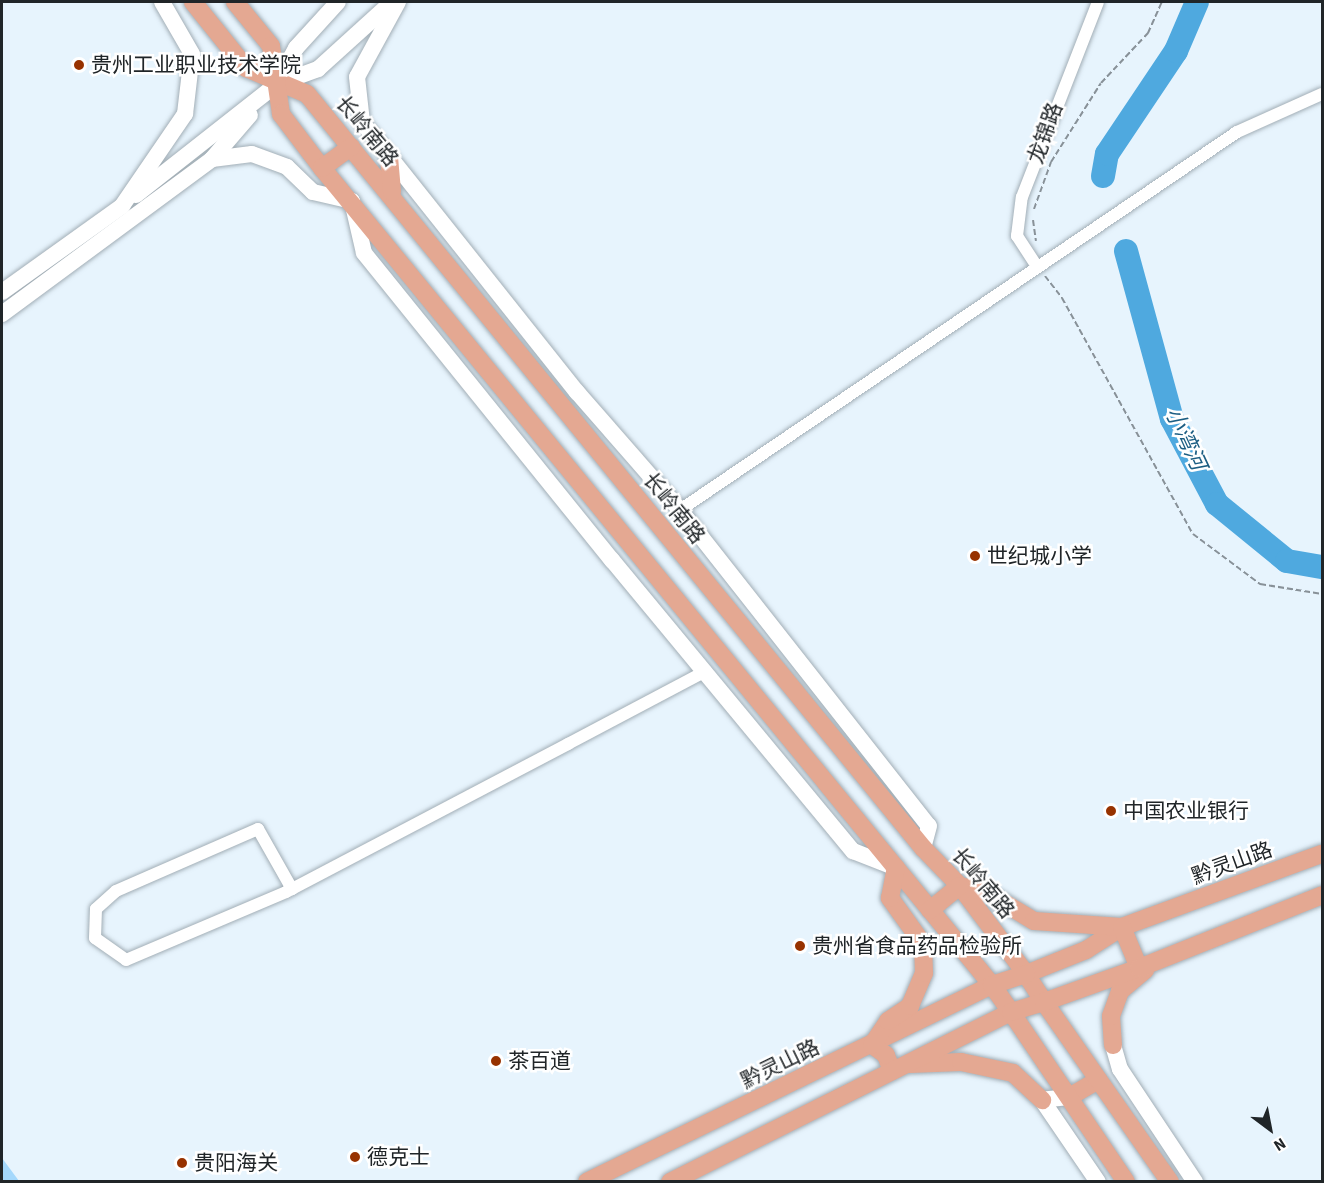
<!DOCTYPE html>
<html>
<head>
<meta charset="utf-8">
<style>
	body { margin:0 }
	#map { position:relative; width:1324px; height:1183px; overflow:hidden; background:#e7f4fd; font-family:"Source Sans 3","Noto Sans SC",sans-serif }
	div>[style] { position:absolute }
	.green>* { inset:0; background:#a4d8fc }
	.river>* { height:24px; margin:-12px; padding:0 12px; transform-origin:12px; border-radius:12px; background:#4fa9df }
	.path>* { height:2px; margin-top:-1px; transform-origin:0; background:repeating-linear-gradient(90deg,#889198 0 6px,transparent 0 9px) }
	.roads { filter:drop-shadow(0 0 2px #a2aeb6) drop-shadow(0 0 2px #a2aeb6) }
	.street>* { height:12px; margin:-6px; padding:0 6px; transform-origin:6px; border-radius:6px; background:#fff }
	.secondary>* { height:16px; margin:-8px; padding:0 8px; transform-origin:8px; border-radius:8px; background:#fff }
	.primary>* { height:18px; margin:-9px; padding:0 9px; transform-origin:9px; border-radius:9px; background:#e4a892 }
	.dots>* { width:16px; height:16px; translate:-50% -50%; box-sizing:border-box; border:3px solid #fff; border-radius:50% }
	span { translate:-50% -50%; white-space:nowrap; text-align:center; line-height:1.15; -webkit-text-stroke:5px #fff; paint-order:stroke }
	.poi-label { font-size:21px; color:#202528 }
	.left { translate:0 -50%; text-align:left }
	.street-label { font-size:21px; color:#202528 }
	.water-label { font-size:22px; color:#1c5e83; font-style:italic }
	.frame { position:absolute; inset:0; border:3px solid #202528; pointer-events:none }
	.north { position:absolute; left:1240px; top:1099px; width:60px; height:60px; -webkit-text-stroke:4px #fff; paint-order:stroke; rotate:148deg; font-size:16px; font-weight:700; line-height:24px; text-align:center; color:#202528 }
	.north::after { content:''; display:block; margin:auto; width:21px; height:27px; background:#202528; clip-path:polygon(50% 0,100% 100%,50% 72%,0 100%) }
</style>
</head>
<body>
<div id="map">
	<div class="green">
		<i style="clip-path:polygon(2px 1158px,19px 1181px,2px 1181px)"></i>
	</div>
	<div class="river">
		<i style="left:1103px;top:176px;width:22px;rotate:-80deg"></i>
		<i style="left:1107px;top:154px;width:124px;rotate:-56.2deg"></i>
		<i style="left:1176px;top:51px;width:53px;rotate:-66.8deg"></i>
		<i style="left:1126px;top:251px;width:174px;rotate:74.7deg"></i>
		<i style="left:1172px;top:419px;width:96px;rotate:62.1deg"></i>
		<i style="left:1217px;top:504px;width:90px;rotate:39.2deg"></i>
		<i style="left:1287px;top:561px;width:36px;rotate:10deg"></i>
	</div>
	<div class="path">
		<i style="left:1034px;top:209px;width:50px;rotate:-70.1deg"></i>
		<i style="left:1051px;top:162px;width:93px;rotate:-57.7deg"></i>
		<i style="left:1101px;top:83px;width:69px;rotate:-46.8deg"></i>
		<i style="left:1148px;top:33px;width:34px;rotate:-66deg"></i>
		<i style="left:1033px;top:220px;width:21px;rotate:82deg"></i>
		<i style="left:1045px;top:276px;width:28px;rotate:52deg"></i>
		<i style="left:1062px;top:298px;width:270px;rotate:61deg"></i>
		<i style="left:1193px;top:534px;width:84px;rotate:36.7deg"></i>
		<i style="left:1260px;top:584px;width:63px;rotate:9.2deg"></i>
	</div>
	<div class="roads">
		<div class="street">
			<i style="left:1036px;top:265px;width:35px;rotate:-123deg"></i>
			<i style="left:1017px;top:236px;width:39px;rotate:-83deg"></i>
			<i style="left:1022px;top:197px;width:209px;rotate:-68.7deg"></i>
			<i style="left:680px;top:510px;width:673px;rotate:-34.16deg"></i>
			<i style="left:1237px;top:132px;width:93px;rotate:-24.1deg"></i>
			<i style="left:292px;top:889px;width:69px;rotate:-119.5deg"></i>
			<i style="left:258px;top:829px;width:155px;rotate:156.4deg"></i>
			<i style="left:116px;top:891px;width:27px;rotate:138deg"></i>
			<i style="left:96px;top:909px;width:29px;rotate:92deg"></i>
			<i style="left:95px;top:938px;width:38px;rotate:35deg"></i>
			<i style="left:126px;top:960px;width:174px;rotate:-23deg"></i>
			<i style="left:286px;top:892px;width:7px;rotate:-27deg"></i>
			<i style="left:292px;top:889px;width:312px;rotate:-27.7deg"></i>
			<i style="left:568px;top:744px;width:156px;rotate:-27.9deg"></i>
		</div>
		<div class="secondary">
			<i style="left:398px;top:2px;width:85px;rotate:118.7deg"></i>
			<i style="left:357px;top:77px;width:45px;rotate:83.7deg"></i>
			<i style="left:362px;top:122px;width:345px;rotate:51.5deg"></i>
			<i style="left:577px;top:392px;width:157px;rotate:48.9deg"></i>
			<i style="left:680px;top:510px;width:402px;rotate:51.8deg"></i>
			<i style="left:929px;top:826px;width:23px;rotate:105deg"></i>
			<i style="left:275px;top:87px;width:44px;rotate:-61.7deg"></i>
			<i style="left:296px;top:48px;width:62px;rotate:-47.6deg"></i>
			<i style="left:212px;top:159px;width:58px;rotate:-49.2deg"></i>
			<i style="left:136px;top:195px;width:179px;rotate:-38.2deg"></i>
			<i style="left:277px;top:84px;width:44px;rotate:-20.1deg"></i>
			<i style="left:318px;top:69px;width:100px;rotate:-42.2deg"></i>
			<i style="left:2px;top:292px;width:148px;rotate:-35.6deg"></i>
			<i style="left:122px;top:206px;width:112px;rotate:-55.6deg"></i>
			<i style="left:185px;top:114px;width:60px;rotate:-83.3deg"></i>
			<i style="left:192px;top:54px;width:60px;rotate:-120deg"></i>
			<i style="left:2px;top:314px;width:261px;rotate:-36.4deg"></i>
			<i style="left:212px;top:159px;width:40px;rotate:-7.1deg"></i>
			<i style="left:252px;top:154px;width:37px;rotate:20deg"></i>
			<i style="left:287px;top:167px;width:36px;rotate:44deg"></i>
			<i style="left:313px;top:192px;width:40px;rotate:13deg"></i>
			<i style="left:352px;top:201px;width:53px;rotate:77deg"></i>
			<i style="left:364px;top:253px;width:395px;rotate:51.1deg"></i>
			<i style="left:612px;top:560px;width:378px;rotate:50.4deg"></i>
			<i style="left:853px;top:851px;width:46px;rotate:21.6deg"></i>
			<i style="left:1113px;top:1045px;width:25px;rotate:74deg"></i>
			<i style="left:1120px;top:1069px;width:136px;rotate:56.4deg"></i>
			<i style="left:1069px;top:1097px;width:27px;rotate:174deg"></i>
			<i style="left:1042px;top:1100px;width:99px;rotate:55.7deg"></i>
		</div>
		<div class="primary">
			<i style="left:193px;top:2px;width:85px;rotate:51.2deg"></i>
			<i style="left:246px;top:68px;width:66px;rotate:23.1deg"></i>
			<i style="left:307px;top:94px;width:974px;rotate:50.75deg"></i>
			<i style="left:923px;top:848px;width:53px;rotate:45.8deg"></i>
			<i style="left:960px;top:886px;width:110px;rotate:53.1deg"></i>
			<i style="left:1026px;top:974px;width:65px;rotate:-21.8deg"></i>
			<i style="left:1086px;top:950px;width:43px;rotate:-32.6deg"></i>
			<i style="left:1122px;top:927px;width:213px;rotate:-20.1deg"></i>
			<i style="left:235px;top:2px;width:57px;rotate:50.7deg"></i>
			<i style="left:271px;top:46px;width:69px;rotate:81.6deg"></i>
			<i style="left:281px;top:114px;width:68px;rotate:52.8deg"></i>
			<i style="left:322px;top:168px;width:1057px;rotate:50.65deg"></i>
			<i style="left:992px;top:985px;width:450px;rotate:154.1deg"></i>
			<i style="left:389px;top:157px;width:35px;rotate:85deg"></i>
			<i style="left:322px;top:168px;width:36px;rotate:-36deg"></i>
			<i style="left:960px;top:886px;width:27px;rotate:13deg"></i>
			<i style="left:986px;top:892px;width:56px;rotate:31.1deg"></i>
			<i style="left:1034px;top:921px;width:88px;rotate:3.9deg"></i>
			<i style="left:930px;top:910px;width:38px;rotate:-39deg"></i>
			<i style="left:1122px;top:927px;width:44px;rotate:67.5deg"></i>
			<i style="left:1113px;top:1045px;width:29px;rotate:-94deg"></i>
			<i style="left:1111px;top:1016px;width:27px;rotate:-70deg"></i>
			<i style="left:1120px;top:991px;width:33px;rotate:-40deg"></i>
			<i style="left:910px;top:1064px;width:51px;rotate:-2.2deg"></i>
			<i style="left:961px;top:1062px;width:53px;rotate:11.9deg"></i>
			<i style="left:1013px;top:1073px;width:40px;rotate:43deg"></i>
			<i style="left:892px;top:1071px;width:17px;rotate:-111deg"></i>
			<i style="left:886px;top:1055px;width:17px;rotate:-144deg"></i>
			<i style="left:872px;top:1045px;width:29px;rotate:-56deg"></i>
			<i style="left:888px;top:1021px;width:27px;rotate:-34deg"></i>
			<i style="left:910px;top:1006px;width:36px;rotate:-67deg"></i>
			<i style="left:924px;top:973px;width:29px;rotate:-92deg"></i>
			<i style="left:923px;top:944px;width:57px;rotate:-125.7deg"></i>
			<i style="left:890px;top:898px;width:31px;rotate:-79deg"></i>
			<i style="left:1069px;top:1097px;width:34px;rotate:-30deg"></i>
			<i style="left:670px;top:1182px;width:381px;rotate:-26.5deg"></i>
			<i style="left:1011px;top:1012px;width:205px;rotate:55.9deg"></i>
			<i style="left:1170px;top:1182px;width:220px;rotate:-125deg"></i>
			<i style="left:1044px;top:1002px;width:33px;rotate:-123deg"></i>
			<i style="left:1026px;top:974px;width:36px;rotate:162deg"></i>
			<i style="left:992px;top:985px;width:33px;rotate:55deg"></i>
			<i style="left:1011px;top:1012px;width:34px;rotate:-17deg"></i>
			<i style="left:1044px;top:1002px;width:101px;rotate:-19.7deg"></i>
			<i style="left:1139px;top:968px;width:197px;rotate:-21.7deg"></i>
		</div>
	</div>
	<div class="dots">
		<i style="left:79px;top:65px;background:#973200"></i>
		<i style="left:975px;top:556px;background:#973200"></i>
		<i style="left:1111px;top:811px;background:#973200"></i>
		<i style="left:800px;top:946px;background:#973200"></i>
		<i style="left:496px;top:1061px;background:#973200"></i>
		<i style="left:355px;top:1157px;background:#973200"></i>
		<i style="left:182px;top:1163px;background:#973200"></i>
	</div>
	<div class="poi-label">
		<span class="left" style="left:91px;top:65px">贵州工业职业技术学院</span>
		<span class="left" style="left:987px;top:556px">世纪城小学</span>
		<span class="left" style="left:1123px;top:811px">中国农业银行</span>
		<span class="left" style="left:812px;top:946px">贵州省食品药品检验所</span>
		<span class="left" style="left:508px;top:1061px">茶百道</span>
		<span class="left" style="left:367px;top:1157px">德克士</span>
		<span class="left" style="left:194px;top:1163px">贵阳海关</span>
	</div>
	<div class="street-label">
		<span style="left:367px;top:131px;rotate:50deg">长岭南路</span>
		<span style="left:1045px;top:133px;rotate:-70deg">龙锦路</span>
		<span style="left:674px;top:508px;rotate:51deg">长岭南路</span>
		<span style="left:1232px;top:863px;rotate:-20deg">黔灵山路</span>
		<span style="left:983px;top:883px;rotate:50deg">长岭南路</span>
		<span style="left:780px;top:1064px;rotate:-26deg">黔灵山路</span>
	</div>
	<div class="water-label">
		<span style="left:1185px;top:439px;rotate:65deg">小湾河</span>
	</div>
	<div class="frame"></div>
	<div class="north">N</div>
</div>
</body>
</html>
